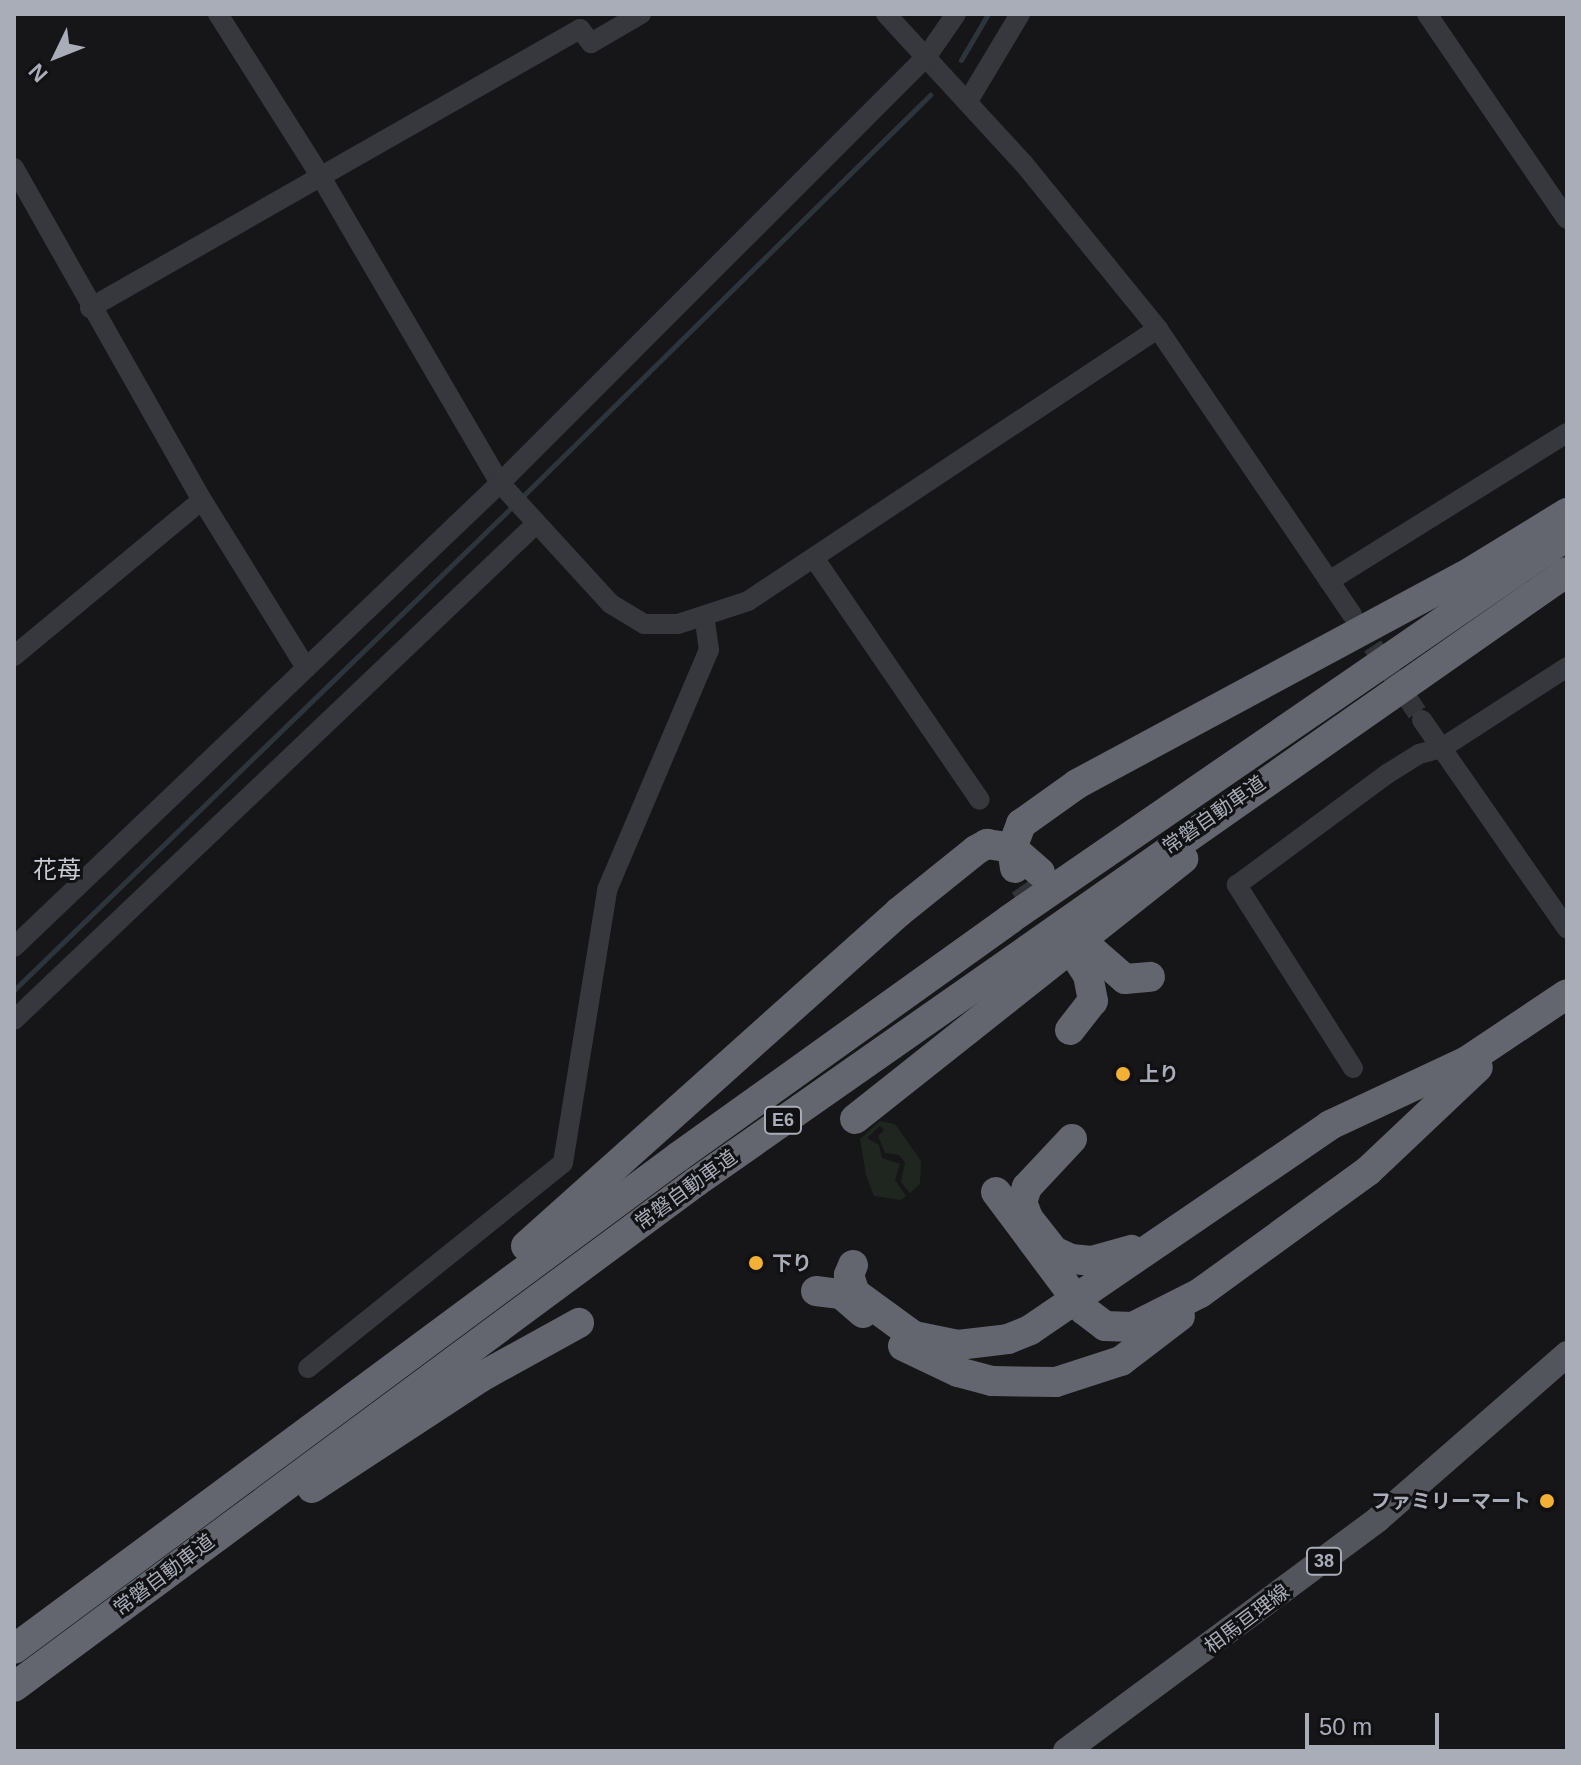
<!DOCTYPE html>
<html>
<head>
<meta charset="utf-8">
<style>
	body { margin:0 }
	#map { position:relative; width:1581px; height:1765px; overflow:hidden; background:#161618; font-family:Helvetica,"Noto Sans JP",sans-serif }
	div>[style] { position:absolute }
	.green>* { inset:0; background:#1e261f }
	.stream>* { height:5px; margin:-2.5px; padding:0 2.5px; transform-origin:2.5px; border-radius:2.5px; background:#2c353c }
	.minor-tunnel>* { height:20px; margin-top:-10px; transform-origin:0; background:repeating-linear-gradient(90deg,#333438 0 20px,transparent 0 30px) }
	.highway-tunnel>* { height:30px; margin-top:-15px; transform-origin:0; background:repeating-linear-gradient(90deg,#333438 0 30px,transparent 0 45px) }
	.minor>* { height:20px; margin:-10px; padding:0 10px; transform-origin:10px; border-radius:10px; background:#37383d }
	.major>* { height:26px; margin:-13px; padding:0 13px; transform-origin:13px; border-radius:13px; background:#53555c }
	.highway>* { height:30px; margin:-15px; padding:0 15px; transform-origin:15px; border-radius:15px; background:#63666e }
	.dots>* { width:22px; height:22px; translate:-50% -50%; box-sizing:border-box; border:4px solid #111113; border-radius:50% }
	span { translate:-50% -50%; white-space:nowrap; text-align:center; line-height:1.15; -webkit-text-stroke:6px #111113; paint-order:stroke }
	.shield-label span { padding:2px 6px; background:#111113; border:2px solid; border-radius:6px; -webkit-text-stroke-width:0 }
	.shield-label { font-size:18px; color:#a8adb8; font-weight:700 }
	.street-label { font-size:20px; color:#a8adb8 }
	.poi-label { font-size:20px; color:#a8adb8; font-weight:700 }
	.left { translate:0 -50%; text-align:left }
	.right { translate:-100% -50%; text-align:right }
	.quarter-label { font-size:24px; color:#c9ccd4 }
	.frame { position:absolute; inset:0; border:16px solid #a8adb8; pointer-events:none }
	.north { position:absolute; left:16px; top:16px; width:80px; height:80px; -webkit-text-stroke:6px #111113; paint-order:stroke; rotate:227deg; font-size:22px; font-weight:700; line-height:32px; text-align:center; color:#a8adb8 }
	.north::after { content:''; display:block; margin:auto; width:28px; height:36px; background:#a8adb8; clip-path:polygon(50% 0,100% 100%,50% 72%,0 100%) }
	.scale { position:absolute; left:1305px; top:1713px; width:134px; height:36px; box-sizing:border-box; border:4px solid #a8adb8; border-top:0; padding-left:10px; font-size:24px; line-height:28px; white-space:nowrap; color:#a8adb8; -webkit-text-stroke:6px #111113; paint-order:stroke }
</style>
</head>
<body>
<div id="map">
	<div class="green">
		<i style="clip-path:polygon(880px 1121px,895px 1124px,921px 1161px,920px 1184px,910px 1193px,901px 1182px,905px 1162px,899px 1155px,885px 1153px,878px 1136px,884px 1130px,880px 1126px,867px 1138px,879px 1145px,882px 1158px,900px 1164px,895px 1180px,906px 1196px,901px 1200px,874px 1196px,866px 1175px,860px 1139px)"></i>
	</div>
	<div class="stream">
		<i style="left:961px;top:60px;width:53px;rotate:-59.6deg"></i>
		<i style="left:520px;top:499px;width:576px;rotate:-44.58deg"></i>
		<i style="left:14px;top:990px;width:695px;rotate:-44.13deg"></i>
	</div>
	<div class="minor-tunnel">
		<i style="left:1356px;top:621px;width:119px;rotate:56.3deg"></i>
	</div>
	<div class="highway-tunnel">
		<i style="left:1024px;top:884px;width:81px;rotate:54.5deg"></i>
	</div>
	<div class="minor">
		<i style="left:218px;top:14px;width:193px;rotate:57.7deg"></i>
		<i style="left:321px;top:177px;width:355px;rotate:59.7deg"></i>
		<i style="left:500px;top:483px;width:164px;rotate:47.5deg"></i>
		<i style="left:611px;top:604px;width:39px;rotate:31deg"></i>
		<i style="left:644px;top:624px;width:34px"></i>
		<i style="left:678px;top:624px;width:74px;rotate:-18.2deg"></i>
		<i style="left:748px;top:601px;width:492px;rotate:-33.6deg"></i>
		<i style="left:886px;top:14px;width:204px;rotate:47.4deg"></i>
		<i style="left:1024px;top:164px;width:213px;rotate:50.9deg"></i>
		<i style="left:1158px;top:329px;width:345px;rotate:55.8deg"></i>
		<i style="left:1427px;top:14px;width:248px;rotate:55.7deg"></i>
		<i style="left:968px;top:101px;width:101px;rotate:-59.1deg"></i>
		<i style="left:14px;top:168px;width:382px;rotate:60.5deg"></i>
		<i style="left:202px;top:500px;width:195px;rotate:58.2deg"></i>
		<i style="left:90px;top:308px;width:564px;rotate:-29.66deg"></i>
		<i style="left:580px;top:29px;width:18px;rotate:52deg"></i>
		<i style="left:591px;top:43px;width:58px;rotate:-30.1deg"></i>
		<i style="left:814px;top:558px;width:293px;rotate:55.6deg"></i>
		<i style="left:1329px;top:581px;width:280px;rotate:-31.9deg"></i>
		<i style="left:14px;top:656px;width:244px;rotate:-39.7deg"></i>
		<i style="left:1422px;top:720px;width:254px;rotate:55.2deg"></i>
		<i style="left:14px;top:947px;width:672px;rotate:-43.67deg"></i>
		<i style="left:500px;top:483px;width:604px;rotate:-45deg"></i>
		<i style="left:927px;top:56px;width:51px;rotate:-55.4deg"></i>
		<i style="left:14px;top:1020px;width:721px;rotate:-43.54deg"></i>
		<i style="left:1353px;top:1068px;width:217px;rotate:-122.4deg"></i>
		<i style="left:1237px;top:885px;width:187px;rotate:-36.5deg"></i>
		<i style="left:1387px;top:774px;width:38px;rotate:-32deg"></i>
		<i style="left:1419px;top:754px;width:24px;rotate:-15deg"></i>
		<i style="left:1442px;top:748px;width:149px;rotate:-32.9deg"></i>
		<i style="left:308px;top:1368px;width:327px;rotate:-38.8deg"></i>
		<i style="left:563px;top:1163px;width:277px;rotate:-80.8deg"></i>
		<i style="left:607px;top:890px;width:261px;rotate:-67deg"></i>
		<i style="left:709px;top:650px;width:34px;rotate:-98deg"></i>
	</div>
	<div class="major">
		<i style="left:1066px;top:1751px;width:389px;rotate:-36.6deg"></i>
		<i style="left:1378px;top:1519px;width:251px;rotate:-41.1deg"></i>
	</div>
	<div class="highway">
		<i style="left:1015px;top:868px;width:20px;rotate:-99deg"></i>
		<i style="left:1012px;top:848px;width:26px;rotate:-69deg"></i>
		<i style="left:1021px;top:824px;width:69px;rotate:-35.5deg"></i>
		<i style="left:1077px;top:784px;width:439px;rotate:-28.3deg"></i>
		<i style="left:1464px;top:576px;width:121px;rotate:-31.5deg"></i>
		<i style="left:1094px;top:952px;width:41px;rotate:41.1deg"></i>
		<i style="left:1125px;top:979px;width:25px;rotate:-5deg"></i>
		<i style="left:1070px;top:1030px;width:37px;rotate:-52deg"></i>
		<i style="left:1093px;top:1001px;width:26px;rotate:-101deg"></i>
		<i style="left:1088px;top:975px;width:17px;rotate:-123deg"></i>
		<i style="left:855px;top:1119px;width:419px;rotate:-38.4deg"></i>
		<i style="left:1072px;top:1139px;width:66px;rotate:133.2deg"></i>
		<i style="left:1027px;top:1187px;width:16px;rotate:108deg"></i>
		<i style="left:1022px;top:1202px;width:17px;rotate:69deg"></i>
		<i style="left:1028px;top:1218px;width:42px;rotate:51.8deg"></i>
		<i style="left:1054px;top:1251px;width:19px;rotate:25deg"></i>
		<i style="left:1071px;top:1259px;width:21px;rotate:5deg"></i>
		<i style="left:1092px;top:1261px;width:41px;rotate:-15.8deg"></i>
		<i style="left:996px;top:1192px;width:147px;rotate:53.3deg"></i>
		<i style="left:1084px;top:1310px;width:26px;rotate:37deg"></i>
		<i style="left:1105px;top:1326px;width:28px;rotate:2deg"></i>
		<i style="left:1133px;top:1327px;width:75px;rotate:-26.9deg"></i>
		<i style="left:1200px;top:1293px;width:208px;rotate:-36deg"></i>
		<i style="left:1368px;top:1171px;width:151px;rotate:-43.4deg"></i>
		<i style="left:526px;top:1246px;width:501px;rotate:-41.84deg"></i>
		<i style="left:899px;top:912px;width:99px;rotate:-38.8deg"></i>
		<i style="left:976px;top:850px;width:13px;rotate:-29deg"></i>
		<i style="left:987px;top:844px;width:25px;rotate:9deg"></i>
		<i style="left:1012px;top:848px;width:37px;rotate:41deg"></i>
		<i style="left:853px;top:1265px;width:11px;rotate:112deg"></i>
		<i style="left:849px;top:1275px;width:19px;rotate:72deg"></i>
		<i style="left:855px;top:1293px;width:73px;rotate:36.1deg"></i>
		<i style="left:914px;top:1336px;width:45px;rotate:11.6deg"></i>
		<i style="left:958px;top:1345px;width:50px;rotate:-6.8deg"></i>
		<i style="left:1008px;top:1339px;width:24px;rotate:-22deg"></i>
		<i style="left:1030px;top:1330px;width:363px;rotate:-34.3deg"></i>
		<i style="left:1330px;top:1125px;width:151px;rotate:-25deg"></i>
		<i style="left:1467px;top:1061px;width:120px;rotate:-33.8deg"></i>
		<i style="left:816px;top:1291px;width:25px;rotate:7deg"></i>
		<i style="left:841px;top:1294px;width:29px;rotate:41deg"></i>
		<i style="left:903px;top:1346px;width:61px;rotate:25.3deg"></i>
		<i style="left:958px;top:1372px;width:35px;rotate:15deg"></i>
		<i style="left:992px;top:1381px;width:64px;rotate:0.9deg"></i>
		<i style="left:1056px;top:1382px;width:68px;rotate:-17.9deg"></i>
		<i style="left:1121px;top:1361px;width:74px;rotate:-37.3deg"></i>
		<i style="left:312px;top:1488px;width:202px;rotate:-33.3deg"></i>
		<i style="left:481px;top:1377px;width:112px;rotate:-28.9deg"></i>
		<i style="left:14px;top:1649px;width:826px;rotate:-36.54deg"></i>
		<i style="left:678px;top:1157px;width:408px;rotate:-35.6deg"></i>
		<i style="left:1010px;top:919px;width:676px;rotate:-34.51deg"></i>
		<i style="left:14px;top:1687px;width:849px;rotate:-36.52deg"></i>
		<i style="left:696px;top:1182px;width:1063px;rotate:-35.01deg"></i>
	</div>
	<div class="dots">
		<i style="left:1123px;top:1074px;background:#f2b134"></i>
		<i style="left:756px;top:1263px;background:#f2b134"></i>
		<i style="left:1547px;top:1501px;background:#f2b134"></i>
	</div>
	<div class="shield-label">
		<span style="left:783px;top:1120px">E6</span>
		<span style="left:1324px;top:1561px">38</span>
	</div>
	<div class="street-label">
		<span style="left:1214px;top:815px;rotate:-35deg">常磐自動車道</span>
		<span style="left:686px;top:1190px;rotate:-36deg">常磐自動車道</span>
		<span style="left:164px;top:1575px;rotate:-37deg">常磐自動車道</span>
		<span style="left:1247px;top:1619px;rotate:-37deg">相馬亘理線</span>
	</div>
	<div class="poi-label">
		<span class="left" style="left:1139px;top:1074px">上り</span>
		<span class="left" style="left:772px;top:1263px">下り</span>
		<span class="right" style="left:1531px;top:1501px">ファミリーマート</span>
	</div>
	<div class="quarter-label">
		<span style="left:57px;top:870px">花苺</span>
	</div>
	<div class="frame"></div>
	<div class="north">N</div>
	<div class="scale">50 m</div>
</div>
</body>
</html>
